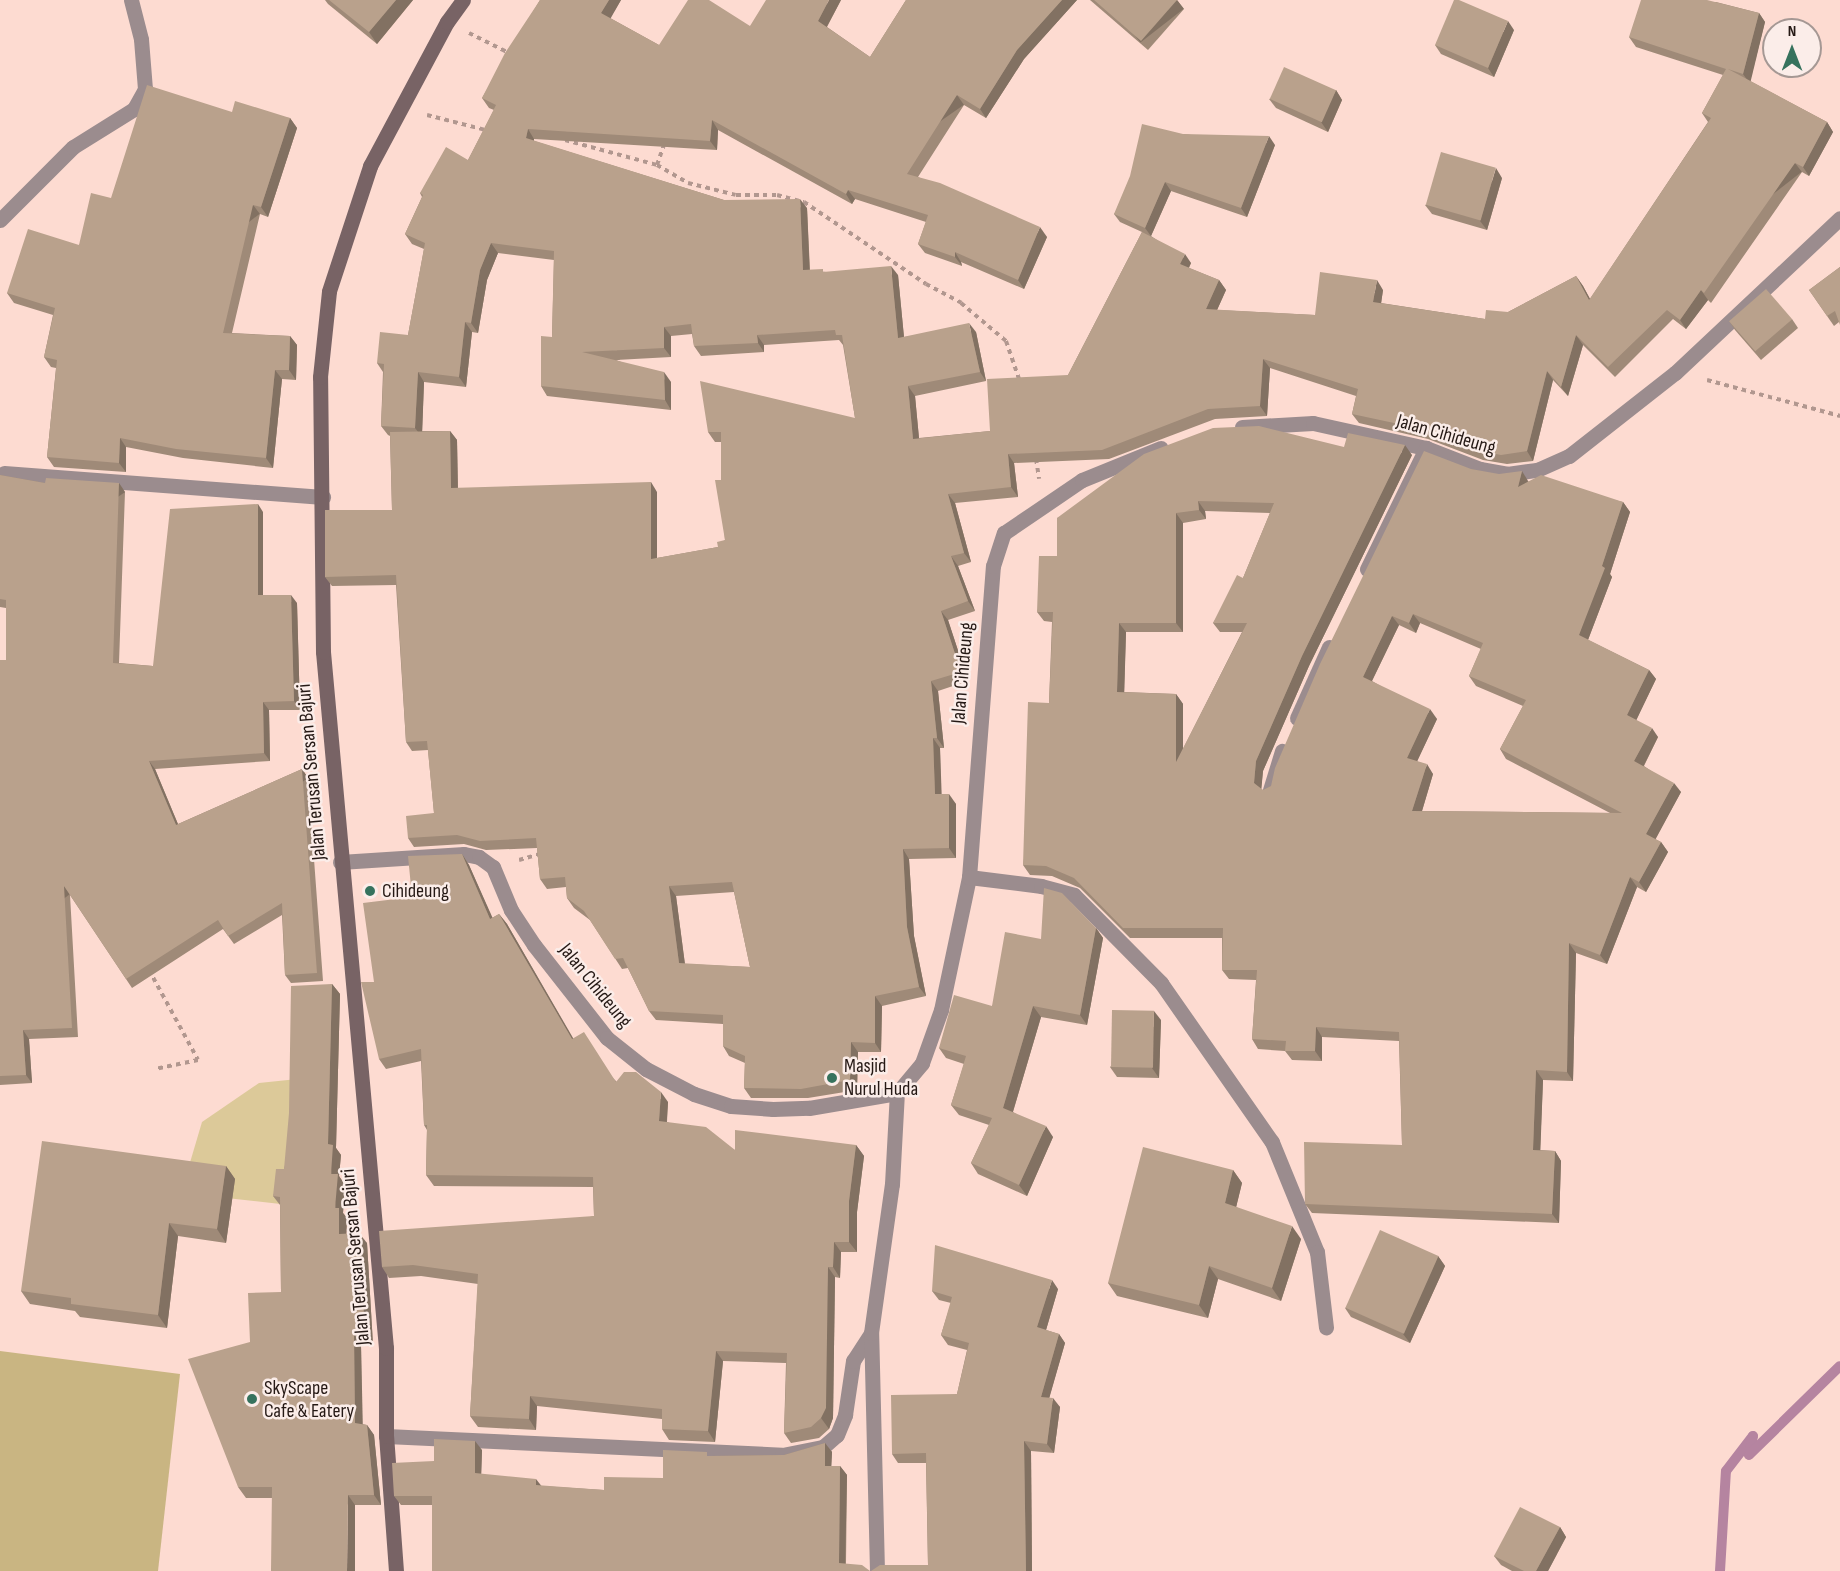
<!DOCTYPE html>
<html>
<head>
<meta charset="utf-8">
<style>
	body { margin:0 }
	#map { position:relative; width:1840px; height:1571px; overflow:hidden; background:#fddbd1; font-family:"Sofia Sans Condensed",sans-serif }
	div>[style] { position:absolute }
	.green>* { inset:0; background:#dcc999 }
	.forest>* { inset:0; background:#c9b582 }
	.stream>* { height:10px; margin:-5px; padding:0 5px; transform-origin:5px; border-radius:5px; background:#b584a0 }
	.path>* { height:4px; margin-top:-2px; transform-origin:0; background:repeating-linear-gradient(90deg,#b1978f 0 4.5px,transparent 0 9px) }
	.service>* { height:15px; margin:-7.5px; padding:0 7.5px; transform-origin:7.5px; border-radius:7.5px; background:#9b8c8e }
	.minor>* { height:15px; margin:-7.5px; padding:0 7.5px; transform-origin:7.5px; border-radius:7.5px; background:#9b8c8e }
	.secondary>* { height:15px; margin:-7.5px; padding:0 7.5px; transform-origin:7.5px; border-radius:7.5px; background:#786365 }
	.wall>* { inset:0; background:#9f8a78 }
	.shaded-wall>* { inset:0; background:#827162; transform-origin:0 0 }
	.building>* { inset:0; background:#b9a18c; transform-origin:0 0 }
	.dots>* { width:16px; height:16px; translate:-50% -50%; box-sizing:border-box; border:3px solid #fbede9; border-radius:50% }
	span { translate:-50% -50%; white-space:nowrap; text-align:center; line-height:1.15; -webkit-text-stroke:5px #fbede9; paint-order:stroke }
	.street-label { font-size:20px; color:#251915 }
	.poi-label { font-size:20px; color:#251915 }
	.left { translate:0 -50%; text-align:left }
	.north { position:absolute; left:1762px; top:18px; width:60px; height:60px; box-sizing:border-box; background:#fbede9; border:2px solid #a59894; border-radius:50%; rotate:0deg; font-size:16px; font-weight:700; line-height:24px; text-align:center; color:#251915 }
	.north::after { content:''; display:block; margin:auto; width:21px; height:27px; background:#36725d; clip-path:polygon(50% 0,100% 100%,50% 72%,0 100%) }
</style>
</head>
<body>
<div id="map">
	<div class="green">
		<i style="clip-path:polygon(336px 1075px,316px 1208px,181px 1193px,202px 1122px,259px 1083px)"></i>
	</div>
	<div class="forest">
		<i style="clip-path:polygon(0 1351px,180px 1374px,158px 1571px,0 1571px)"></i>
	</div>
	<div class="stream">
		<i style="left:1720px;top:1571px;width:100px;rotate:-86.6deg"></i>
		<i style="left:1726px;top:1471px;width:44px;rotate:-52.4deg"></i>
		<i style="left:1753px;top:1436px;width:19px;rotate:102deg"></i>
		<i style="left:1749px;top:1455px;width:127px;rotate:-44.4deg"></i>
	</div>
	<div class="path">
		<i style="left:469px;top:33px;width:47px;rotate:26.6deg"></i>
		<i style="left:427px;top:115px;width:61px;rotate:14.3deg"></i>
		<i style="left:565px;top:140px;width:95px;rotate:15.2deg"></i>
		<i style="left:657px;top:165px;width:36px;rotate:30deg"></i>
		<i style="left:688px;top:183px;width:49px;rotate:14deg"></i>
		<i style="left:736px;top:195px;width:41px"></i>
		<i style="left:777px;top:195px;width:28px;rotate:15deg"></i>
		<i style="left:804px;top:202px;width:147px;rotate:33.9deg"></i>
		<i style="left:926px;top:284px;width:40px;rotate:28deg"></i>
		<i style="left:961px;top:303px;width:59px;rotate:40.2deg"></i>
		<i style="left:1006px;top:341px;width:43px;rotate:71.1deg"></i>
		<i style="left:657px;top:165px;width:21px;rotate:-71deg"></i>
		<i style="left:1707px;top:380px;width:138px;rotate:15.1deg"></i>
		<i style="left:1036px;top:459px;width:20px;rotate:81deg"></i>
		<i style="left:519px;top:860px;width:22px;rotate:-16deg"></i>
		<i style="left:149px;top:970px;width:102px;rotate:61.4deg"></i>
		<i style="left:198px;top:1060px;width:44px;rotate:168.2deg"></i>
	</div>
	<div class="service">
		<i style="left:0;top:220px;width:103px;rotate:-45deg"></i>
		<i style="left:73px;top:147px;width:72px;rotate:-31.9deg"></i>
		<i style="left:134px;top:109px;width:23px;rotate:-61deg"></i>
		<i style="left:145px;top:89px;width:50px;rotate:-94.6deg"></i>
		<i style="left:141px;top:39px;width:40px;rotate:-104.4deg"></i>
	</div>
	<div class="minor">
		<i style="left:1242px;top:427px;width:71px;rotate:-3.2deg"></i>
		<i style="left:1313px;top:423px;width:116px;rotate:12.5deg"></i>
		<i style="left:1426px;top:448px;width:58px;rotate:21.3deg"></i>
		<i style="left:1480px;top:469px;width:27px;rotate:10deg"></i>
		<i style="left:1507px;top:474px;width:30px;rotate:-8deg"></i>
		<i style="left:1537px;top:470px;width:35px;rotate:-24deg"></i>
		<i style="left:1569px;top:456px;width:135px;rotate:-38.1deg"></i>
		<i style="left:1675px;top:373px;width:226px;rotate:-43.2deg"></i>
		<i style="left:4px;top:473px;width:320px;rotate:4.3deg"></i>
		<i style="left:1367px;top:569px;width:135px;rotate:-64deg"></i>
		<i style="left:1297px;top:718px;width:78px;rotate:-65.7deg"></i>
		<i style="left:1270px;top:790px;width:41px;rotate:-72.9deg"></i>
		<i style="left:340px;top:862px;width:124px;rotate:-3.7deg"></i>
		<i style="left:464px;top:854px;width:15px;rotate:11deg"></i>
		<i style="left:479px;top:857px;width:17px;rotate:36deg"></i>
		<i style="left:493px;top:867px;width:47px;rotate:67.3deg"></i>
		<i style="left:511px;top:910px;width:42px;rotate:56.7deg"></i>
		<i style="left:534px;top:945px;width:118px;rotate:51.9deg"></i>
		<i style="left:607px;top:1038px;width:50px;rotate:38.5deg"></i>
		<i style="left:646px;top:1069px;width:54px;rotate:27.5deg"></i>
		<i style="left:694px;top:1094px;width:39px;rotate:18deg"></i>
		<i style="left:731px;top:1106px;width:42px;rotate:4.1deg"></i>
		<i style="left:773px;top:1109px;width:36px;rotate:-2deg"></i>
		<i style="left:809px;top:1108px;width:89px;rotate:-9.7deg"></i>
		<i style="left:897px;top:1093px;width:39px;rotate:-50deg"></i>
		<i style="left:922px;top:1063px;width:56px;rotate:-70.3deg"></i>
		<i style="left:941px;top:1010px;width:136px;rotate:-78.1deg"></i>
		<i style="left:969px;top:877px;width:312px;rotate:-85.6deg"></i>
		<i style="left:993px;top:566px;width:35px;rotate:-72deg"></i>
		<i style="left:1004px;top:533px;width:94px;rotate:-34.2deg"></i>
		<i style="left:1082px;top:480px;width:85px;rotate:-22.1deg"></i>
		<i style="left:969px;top:877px;width:73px;rotate:7.1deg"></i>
		<i style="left:1041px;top:886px;width:34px;rotate:15deg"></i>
		<i style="left:1074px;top:895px;width:124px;rotate:45.3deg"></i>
		<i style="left:1161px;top:983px;width:194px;rotate:55.1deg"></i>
		<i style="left:1272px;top:1142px;width:119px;rotate:67.8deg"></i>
		<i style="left:1317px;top:1252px;width:76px;rotate:83.2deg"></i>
		<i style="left:386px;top:1436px;width:396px;rotate:2.7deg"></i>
		<i style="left:782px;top:1455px;width:42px;rotate:-11deg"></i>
		<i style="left:823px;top:1447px;width:18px;rotate:-41deg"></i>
		<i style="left:837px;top:1435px;width:22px;rotate:-68deg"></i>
		<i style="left:845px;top:1415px;width:55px;rotate:-81.6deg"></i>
		<i style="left:853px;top:1361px;width:33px;rotate:-57deg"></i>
		<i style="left:877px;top:1571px;width:238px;rotate:-91.4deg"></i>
		<i style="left:871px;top:1333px;width:150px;rotate:-82deg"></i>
		<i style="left:892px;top:1184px;width:91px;rotate:-86.9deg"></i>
	</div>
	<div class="secondary">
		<i style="left:396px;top:1571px;width:135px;rotate:-94.2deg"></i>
		<i style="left:386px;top:1436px;width:88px;rotate:-90deg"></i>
		<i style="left:386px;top:1348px;width:699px;rotate:-95.17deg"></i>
		<i style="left:323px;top:652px;width:275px;rotate:-90.6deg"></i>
		<i style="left:320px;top:377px;width:86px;rotate:-84deg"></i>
		<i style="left:329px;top:291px;width:132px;rotate:-71.8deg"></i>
		<i style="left:370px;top:166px;width:163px;rotate:-61.9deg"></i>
		<i style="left:447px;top:22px;width:27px;rotate:-54deg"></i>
	</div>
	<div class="wall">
		<i style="clip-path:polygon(325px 0,413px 0,377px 44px,328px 4px)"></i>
		<i style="clip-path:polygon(evenodd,540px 0,621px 0,610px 18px,659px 45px,750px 26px,841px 0,827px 27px,870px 57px,906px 0,1077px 0,1024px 59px,986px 118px,964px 105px,918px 177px,1047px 237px,1024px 289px,961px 262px,962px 266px,925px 253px,918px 244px,926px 222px,855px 199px,852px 204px,718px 130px,717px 150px,534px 139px,534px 141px,724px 200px,807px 208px,810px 270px,826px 272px,898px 275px,904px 337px,976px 332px,986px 381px,915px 396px,919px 438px,990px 431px,1068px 375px,1142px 232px,1120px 222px,1114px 214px,1183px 134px,1275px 145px,1247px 217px,1171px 191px,1151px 236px,1191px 263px,1189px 268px,1219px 280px,1226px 290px,1217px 310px,1315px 315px,1383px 290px,1381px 303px,1485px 319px,1508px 312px,1576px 276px,1583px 286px,1590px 299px,1708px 122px,1702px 113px,1723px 75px,1636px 47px,1629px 37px,1716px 2px,1759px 13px,1765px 22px,1750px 81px,1827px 122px,1833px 132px,1809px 176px,1802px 172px,1711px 303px,1708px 300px,1686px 329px,1673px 319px,1615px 377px,1583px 345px,1568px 396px,1553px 380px,1533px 461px,1507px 464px,1483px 460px,1428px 439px,1359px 423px,1352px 414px,1356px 396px,1270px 368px,1267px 416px,1215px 419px,1109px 459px,1014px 463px,1018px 497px,955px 503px,971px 562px,958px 566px,975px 611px,948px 620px,968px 681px,938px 691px,944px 748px,940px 748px,941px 794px,956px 804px,956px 858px,909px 859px,914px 936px,926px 996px,882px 1006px,881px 1052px,858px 1052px,857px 1090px,808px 1098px,751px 1098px,744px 1088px,745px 1063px,729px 1056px,723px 1046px,723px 1024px,656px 1020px,649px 1011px,628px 968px,622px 969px,590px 920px,574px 908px,567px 898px,566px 887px,547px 889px,540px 879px,537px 848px,486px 850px,464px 844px,414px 847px,408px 838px,434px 813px,428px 750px,412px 751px,406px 742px,396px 585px,332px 586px,325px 577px,392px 510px,390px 436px,388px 435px,381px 426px,383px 372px,377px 363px,408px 335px,424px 249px,412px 244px,405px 234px,422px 197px,420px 193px,468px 160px,494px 110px,489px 108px,482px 98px,540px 0,498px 253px,554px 260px,552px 337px,541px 386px,547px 396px,671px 410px,671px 382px,616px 360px,671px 357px,671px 336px,692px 334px,694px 346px,701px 356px,764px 352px,764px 345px,839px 340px,843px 345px,855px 418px,708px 432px,715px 442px,721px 442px,721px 480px,725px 540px,718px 547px,657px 558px,657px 492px,458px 488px,457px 440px,450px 431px,422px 431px,424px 382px,466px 387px,472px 332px,478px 333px,487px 280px,498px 253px,540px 0,734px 892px,750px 967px,685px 964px,676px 896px,734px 892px)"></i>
		<i style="clip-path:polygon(1090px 0,1177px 0,1184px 9px,1148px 50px)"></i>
		<i style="clip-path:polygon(1514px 30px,1494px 77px,1441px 54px,1435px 45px)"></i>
		<i style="clip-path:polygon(1336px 90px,1342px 100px,1328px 132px,1276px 108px,1269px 99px)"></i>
		<i style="clip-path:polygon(232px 112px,290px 118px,297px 128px,268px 217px,260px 214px,232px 333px,290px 336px,297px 345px,296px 380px,282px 379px,273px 468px,183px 458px,126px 447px,126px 472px,54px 467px,47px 457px,56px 368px,51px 367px,44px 357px,53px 315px,14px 303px,7px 293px,79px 245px)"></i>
		<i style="clip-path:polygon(1502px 178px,1487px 230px,1432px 214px,1425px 205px)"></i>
		<i style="clip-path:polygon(1840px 267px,1839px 322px,1834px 326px,1809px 290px)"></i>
		<i style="clip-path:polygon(1792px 319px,1798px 328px,1761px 360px,1735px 330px,1729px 321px)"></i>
		<i style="clip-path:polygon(evenodd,1344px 447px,1412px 455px,1309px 666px,1263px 771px,1261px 789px,1263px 790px,1271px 786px,1471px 469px,1623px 502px,1630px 512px,1610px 574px,1612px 577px,1588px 640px,1649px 670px,1656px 679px,1636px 720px,1658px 737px,1644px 766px,1681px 792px,1655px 839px,1661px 842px,1668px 852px,1646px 892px,1637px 887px,1607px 964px,1576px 953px,1573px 1081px,1543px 1080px,1540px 1150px,1555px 1151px,1561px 1161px,1559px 1223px,1312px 1213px,1305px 1204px,1402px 1145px,1399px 1041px,1322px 1037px,1322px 1061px,1292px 1060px,1285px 1051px,1258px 1049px,1252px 1039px,1256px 980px,1229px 979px,1222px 970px,1222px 938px,1130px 938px,1080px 888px,1052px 876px,1030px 875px,1023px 865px,1049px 703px,1052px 622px,1044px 621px,1037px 612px,1057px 556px,1057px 518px,1344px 447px,1205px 511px,1270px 513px,1243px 578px,1213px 623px,1220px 632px,1242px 632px,1183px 749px,1183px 704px,1176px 694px,1124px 692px,1126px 632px,1183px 632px,1183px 523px,1206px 519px,1205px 511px,1344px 447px,1420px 623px,1481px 649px,1469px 676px,1476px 686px,1523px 706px,1500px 749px,1506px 759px,1610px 813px,1422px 811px,1433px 774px,1417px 761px,1437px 719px,1372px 681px,1399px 625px,1416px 633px,1420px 623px)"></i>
		<i style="clip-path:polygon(0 475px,45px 483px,125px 492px,119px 663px,153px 666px,263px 512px,263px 595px,297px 603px,300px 710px,269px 710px,270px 761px,155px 769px,178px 824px,302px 769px,308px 778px,323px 981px,291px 983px,285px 975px,282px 915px,234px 944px,223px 929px,132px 988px,70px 895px,78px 1037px,29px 1039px,32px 1083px,0 1085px,0 660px,6px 660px,6px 608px,0 607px)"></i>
		<i style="clip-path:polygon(462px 854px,469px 865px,492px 918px,499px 914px,507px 924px,573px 1039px,617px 1082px,668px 1102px,667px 1122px,735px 1150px,856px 1145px,864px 1156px,857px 1212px,857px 1252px,841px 1252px,840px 1278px,835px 1277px,833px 1418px,829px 1429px,819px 1438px,791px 1443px,784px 1433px,786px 1363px,723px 1361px,715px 1442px,669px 1440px,662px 1429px,662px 1419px,537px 1406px,536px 1430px,478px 1427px,470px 1416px,478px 1284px,421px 1276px,389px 1278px,382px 1267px,594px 1216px,593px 1187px,434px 1186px,426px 1175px,427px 1130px,424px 1125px,421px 1061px,386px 1069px,379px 1059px,412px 897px)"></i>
		<i style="clip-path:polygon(1096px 928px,1103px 938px,1087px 1025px,1041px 1017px,1013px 1112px,1053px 1137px,1027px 1196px,978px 1174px,971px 1163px,989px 1125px,959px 1115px,951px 1105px,964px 1064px,946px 1058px,939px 1048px,992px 1006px,1041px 939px)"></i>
		<i style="clip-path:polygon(332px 984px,340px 994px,336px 1148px,341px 1155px,339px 1176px,345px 1185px,343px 1213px,347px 1218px,346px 1234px,367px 1243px,373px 1345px,361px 1345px,362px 1424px,367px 1425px,374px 1435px,381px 1505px,355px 1505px,272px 1498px,246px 1498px,238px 1487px,250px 1342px,281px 1292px,280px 1205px,273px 1196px,284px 1169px)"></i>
		<i style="clip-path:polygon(1161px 1020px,1159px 1078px,1117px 1077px,1110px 1067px)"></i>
		<i style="clip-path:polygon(226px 1166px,235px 1179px,226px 1243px,178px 1236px,167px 1328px,80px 1317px,75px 1311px,30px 1304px,21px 1291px)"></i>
		<i style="clip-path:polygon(1233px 1170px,1242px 1183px,1236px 1207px,1301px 1239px,1281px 1301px,1218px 1279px,1208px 1318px,1117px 1296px,1108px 1283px)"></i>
		<i style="clip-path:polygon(1438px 1256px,1445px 1266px,1410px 1343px,1351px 1317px,1345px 1308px)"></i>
		<i style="clip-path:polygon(1058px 1289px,1046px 1330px,1059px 1334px,1065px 1343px,1049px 1398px,1060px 1407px,1054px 1453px,1031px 1451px,1032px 1571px,871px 1571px,928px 1565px,926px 1463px,898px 1463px,892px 1454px,957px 1394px,967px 1350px,948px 1345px,941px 1335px,951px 1303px,939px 1300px,932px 1291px)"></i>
		<i style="clip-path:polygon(825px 1443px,832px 1452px,831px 1466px,840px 1466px,847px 1475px,846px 1564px,870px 1571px,432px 1505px,401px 1505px,394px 1496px,434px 1461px,482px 1450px,481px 1474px,541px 1486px,604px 1490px,663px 1478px,710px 1456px,784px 1455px)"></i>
		<i style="clip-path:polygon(1560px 1527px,1566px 1537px,1548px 1571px,1512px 1571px,1501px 1565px,1494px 1556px)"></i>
	</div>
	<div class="shaded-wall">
		<i style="clip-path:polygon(396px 0,413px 0,377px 44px,369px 32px)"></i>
		<i style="clip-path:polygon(609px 0,621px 0,608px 23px,601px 13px)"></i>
		<i style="clip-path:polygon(829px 0,841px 0,825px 30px,818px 21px)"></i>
		<i style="clip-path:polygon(1062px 0,1077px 0,1024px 59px,986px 118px,980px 109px,1017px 50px)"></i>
		<i style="left:1177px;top:0;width:11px;height:55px;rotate:52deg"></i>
		<i style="clip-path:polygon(1759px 13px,1765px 22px,1750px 84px,1743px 74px)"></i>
		<i style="clip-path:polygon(1508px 21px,1514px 30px,1494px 77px,1488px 68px)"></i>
		<i style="clip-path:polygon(1336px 90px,1342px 100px,1328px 132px,1321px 122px)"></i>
		<i style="left:957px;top:95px;width:12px;height:93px;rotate:55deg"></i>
		<i style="clip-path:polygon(290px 118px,297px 128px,268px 217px,261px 207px)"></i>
		<i style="clip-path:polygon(712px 120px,718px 130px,717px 150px,710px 141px)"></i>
		<i style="clip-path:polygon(1827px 122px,1833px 132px,1809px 176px,1803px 167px)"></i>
		<i style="clip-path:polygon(528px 129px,534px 139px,533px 148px,526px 138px)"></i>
		<i style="clip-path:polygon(1269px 136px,1275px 145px,1247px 217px,1241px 208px)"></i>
		<i style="left:1795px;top:163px;width:11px;height:159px;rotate:52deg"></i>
		<i style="clip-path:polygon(1496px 168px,1502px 178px,1487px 230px,1480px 221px)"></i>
		<i style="clip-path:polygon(1165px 182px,1171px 191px,1151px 236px,1145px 228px)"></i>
		<i style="clip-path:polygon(848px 190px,855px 199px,852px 204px,846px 194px)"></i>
		<i style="clip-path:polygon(800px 199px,807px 208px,810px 280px,803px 270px)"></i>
		<i style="left:253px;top:205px;width:11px;height:131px;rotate:52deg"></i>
		<i style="clip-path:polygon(1040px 227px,1047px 237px,1024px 289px,1018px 280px)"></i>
		<i style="clip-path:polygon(491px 243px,498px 253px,487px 280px,478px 333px,471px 323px,480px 270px)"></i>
		<i style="clip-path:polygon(955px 252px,961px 262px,962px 266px,955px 257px)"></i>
		<i style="clip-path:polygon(1185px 254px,1191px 263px,1186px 273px,1180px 264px)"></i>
		<i style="clip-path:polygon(891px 266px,898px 275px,905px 348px,898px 338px)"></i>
		<i style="clip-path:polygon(1576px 276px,1583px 286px,1596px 310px,1589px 300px)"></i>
		<i style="clip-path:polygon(1219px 280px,1226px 290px,1213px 319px,1206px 309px)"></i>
		<i style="clip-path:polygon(1377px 280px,1383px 290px,1380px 311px,1373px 302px)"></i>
		<i style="clip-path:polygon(1701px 290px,1708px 300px,1686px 329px,1680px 320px)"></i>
		<i style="clip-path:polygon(465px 322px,472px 332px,466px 387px,459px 377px)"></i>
		<i style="clip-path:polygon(969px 323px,976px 332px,986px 381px,980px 372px)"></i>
		<i style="clip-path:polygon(664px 327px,671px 336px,671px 357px,664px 348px)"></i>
		<i style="clip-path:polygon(757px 335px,764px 345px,764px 352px,758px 343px)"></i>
		<i style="clip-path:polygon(1576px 335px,1583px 345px,1568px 396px,1561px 387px)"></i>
		<i style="clip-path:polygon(290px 336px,297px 345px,296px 380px,289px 370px)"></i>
		<i style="clip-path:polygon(1263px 359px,1270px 368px,1267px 416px,1260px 406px)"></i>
		<i style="clip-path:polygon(275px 370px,282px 379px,273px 468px,266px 458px)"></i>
		<i style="clip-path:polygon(1547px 371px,1553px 380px,1533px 461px,1527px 451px)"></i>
		<i style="clip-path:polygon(418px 372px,424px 382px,422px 437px,415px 428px)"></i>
		<i style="clip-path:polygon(664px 372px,671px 382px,671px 410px,665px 400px)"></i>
		<i style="clip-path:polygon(908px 386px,915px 396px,920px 449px,913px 439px)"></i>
		<i style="clip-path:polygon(450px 431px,457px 440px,458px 498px,451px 488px)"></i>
		<i style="clip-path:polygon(120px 438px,126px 447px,126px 472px,119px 463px)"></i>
		<i style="clip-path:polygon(1405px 445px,1412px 455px,1309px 666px,1263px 771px,1261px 793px,1254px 783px,1256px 761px,1302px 656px)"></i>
		<i style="clip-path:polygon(1008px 454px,1014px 463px,1018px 497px,1011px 487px)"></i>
		<i style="clip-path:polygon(1522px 471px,1528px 481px,1524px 497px,1518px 487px)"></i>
		<i style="clip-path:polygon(651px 482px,657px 492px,657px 569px,651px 559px)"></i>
		<i style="left:119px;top:483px;width:11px;height:180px;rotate:56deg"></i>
		<i style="clip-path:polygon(948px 494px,955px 503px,971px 562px,964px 553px)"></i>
		<i style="clip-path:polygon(1198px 501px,1205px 511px,1206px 519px,1199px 510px)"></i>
		<i style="clip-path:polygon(1623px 502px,1630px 512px,1610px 574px,1612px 577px,1586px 645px,1579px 635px)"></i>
		<i style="clip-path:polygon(258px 504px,263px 512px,263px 603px,258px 595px)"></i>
		<i style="clip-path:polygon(1176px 513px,1183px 523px,1183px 632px,1176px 623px)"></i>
		<i style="clip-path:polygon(951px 556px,958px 566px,975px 611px,968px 601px)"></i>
		<i style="clip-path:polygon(291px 595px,297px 603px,300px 710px,294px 701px)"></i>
		<i style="clip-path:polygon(941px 611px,948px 620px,968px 681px,961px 672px)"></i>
		<i style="clip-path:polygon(1413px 614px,1420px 623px,1416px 633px,1409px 623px)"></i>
		<i style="clip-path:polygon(1392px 616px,1399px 625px,1369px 687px,1363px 677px)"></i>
		<i style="clip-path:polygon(1119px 623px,1126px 632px,1124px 701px,1117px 692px)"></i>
		<i style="clip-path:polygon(1649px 670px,1656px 679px,1634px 725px,1627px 715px)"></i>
		<i style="clip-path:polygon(931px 681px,938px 691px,944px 748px,937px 738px)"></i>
		<i style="clip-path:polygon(1176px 694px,1183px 704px,1183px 772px,1176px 762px)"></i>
		<i style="clip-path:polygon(263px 702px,269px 710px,270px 761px,264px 753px)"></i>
		<i style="clip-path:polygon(1430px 709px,1437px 719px,1414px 768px,1407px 758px)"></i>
		<i style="clip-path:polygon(1652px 728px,1658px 737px,1641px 771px,1634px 761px)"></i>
		<i style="clip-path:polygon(933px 738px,940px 748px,942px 804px,935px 794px)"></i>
		<i style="clip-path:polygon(149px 761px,155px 769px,182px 834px,176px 825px)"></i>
		<i style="clip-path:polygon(1427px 764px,1433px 774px,1419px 821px,1412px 811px)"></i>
		<i style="left:302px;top:769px;width:11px;height:205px;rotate:56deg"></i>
		<i style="clip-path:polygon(1674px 783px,1681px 792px,1653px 844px,1646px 834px)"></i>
		<i style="clip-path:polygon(949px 794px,956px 804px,956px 858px,949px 848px)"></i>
		<i style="clip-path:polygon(1661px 842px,1668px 852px,1646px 892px,1639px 882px)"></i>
		<i style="clip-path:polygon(903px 849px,909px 859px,914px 936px,926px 996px,919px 987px,907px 927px)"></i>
		<i style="clip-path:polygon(462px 854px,469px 865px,498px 930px,490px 919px)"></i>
		<i style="clip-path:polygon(1630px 877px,1637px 887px,1607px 964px,1600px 955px)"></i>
		<i style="left:64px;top:886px;width:10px;height:142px;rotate:53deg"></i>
		<i style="clip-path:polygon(669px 886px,676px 896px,686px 973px,679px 963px)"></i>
		<i style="clip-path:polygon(499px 914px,507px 924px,580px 1050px,572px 1039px)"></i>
		<i style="clip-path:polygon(1096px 928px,1103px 938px,1087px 1025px,1080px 1015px)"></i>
		<i style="clip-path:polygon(1569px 943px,1576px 953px,1573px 1081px,1567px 1072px)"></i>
		<i style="clip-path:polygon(332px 984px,340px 994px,336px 1148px,341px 1155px,339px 1176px,345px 1185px,343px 1213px,347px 1218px,346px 1245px,339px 1234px,328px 1144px)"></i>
		<i style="clip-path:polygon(875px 996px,882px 1006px,881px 1052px,875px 1043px)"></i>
		<i style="clip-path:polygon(1033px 1006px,1041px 1017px,1011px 1118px,1003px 1108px)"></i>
		<i style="clip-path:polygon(1154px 1011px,1161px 1020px,1159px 1078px,1152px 1068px)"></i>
		<i style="clip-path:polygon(1316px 1027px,1322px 1037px,1322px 1061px,1315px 1051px)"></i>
		<i style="clip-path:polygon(23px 1030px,29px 1039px,32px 1083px,26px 1075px)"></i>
		<i style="clip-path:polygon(851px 1042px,858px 1052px,857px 1090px,850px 1080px)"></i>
		<i style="clip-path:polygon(1536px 1070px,1543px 1080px,1540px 1160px,1533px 1150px)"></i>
		<i style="clip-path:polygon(661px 1092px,668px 1102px,666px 1132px,659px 1121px)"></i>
		<i style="clip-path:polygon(1046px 1126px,1053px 1137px,1027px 1196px,1019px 1185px)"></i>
		<i style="clip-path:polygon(856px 1145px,864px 1156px,857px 1212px,857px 1252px,849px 1242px,849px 1201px)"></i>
		<i style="clip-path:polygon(1555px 1151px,1561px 1161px,1559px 1223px,1552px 1214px)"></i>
		<i style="clip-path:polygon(226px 1166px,235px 1179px,226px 1243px,217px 1229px)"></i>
		<i style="clip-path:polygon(1233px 1170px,1242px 1183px,1234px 1216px,1225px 1203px)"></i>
		<i style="clip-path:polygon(169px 1223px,178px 1236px,167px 1328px,158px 1315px)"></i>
		<i style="clip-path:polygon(1292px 1226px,1301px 1239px,1281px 1301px,1272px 1288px)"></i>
		<i style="clip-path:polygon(359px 1233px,367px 1243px,373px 1345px,365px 1334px)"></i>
		<i style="clip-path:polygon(834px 1242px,841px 1252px,840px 1278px,833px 1267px)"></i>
		<i style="clip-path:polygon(1438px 1256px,1445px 1266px,1410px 1343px,1403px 1334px)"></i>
		<i style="clip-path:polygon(1209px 1266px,1218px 1279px,1208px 1318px,1199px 1305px)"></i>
		<i style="clip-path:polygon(828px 1267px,835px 1277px,833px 1418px,829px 1429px,821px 1418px)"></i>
		<i style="clip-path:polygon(1052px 1280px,1058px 1289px,1044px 1337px,1037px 1327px)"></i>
		<i style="clip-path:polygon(354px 1334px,361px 1345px,363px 1434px,355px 1423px)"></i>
		<i style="clip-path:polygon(1059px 1334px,1065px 1343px,1047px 1406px,1041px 1397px)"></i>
		<i style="clip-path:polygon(716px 1351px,723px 1361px,715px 1442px,708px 1431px)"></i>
		<i style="clip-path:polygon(530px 1396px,537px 1406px,536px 1430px,529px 1419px)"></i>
		<i style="clip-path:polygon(1053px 1398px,1060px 1407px,1054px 1453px,1047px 1444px)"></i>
		<i style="clip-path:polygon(367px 1425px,374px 1435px,381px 1505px,374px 1495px)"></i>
		<i style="clip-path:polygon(475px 1441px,482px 1450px,481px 1482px,475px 1473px)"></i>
		<i style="clip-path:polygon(1024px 1441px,1031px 1451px,1032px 1571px,1026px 1571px)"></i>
		<i style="clip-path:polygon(825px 1443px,832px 1452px,831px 1475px,825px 1466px)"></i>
		<i style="clip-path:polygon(840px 1466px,847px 1475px,845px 1571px,839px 1563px)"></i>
		<i style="clip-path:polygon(536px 1479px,543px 1488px,536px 1485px)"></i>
		<i style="clip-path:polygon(348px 1495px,355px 1505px,355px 1571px,347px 1571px)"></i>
		<i style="clip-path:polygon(1560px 1527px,1566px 1537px,1548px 1571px,1536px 1571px)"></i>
	</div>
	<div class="building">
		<i style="clip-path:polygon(329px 0,396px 0,369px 32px)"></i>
		<i style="clip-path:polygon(evenodd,540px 0,609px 0,601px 13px,659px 45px,688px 0,709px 0,750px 26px,766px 0,829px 0,818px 21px,870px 57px,906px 0,1062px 0,1017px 50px,980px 109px,957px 95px,907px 174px,940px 183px,1040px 227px,1018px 280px,955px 252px,955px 257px,918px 244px,928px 215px,848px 190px,846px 194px,712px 120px,710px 141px,528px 129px,526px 138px,724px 200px,800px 199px,803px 270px,823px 269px,823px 272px,891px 266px,898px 338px,969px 323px,980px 372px,908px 386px,913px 439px,990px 431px,987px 379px,1068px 375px,1142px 232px,1185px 254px,1180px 264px,1219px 280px,1206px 309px,1315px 315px,1320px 272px,1377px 280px,1373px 302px,1485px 319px,1486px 310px,1508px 312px,1576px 276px,1589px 300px,1711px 118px,1702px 113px,1726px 69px,1629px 37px,1641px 0,1707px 0,1759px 13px,1743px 74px,1728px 69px,1827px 122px,1803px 167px,1795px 163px,1704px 293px,1701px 290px,1680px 320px,1667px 310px,1608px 367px,1576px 335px,1561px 387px,1547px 371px,1527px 451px,1501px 455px,1476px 450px,1422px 429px,1352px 414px,1358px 389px,1263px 359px,1260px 406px,1208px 409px,1102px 450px,1008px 454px,1011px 487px,948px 494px,964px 553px,951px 556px,968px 601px,941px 611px,961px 672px,931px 681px,937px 738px,933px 738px,935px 794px,949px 794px,949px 848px,903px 849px,907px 927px,919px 987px,875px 996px,875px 1043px,851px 1042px,850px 1080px,801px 1089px,744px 1088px,745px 1056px,723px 1046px,723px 1015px,649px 1011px,623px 958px,615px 959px,584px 911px,567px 898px,565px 877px,540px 879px,536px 838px,480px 841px,457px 835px,408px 838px,406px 816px,434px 813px,427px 741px,406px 742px,396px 575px,325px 577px,325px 510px,392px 510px,390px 432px,450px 431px,451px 488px,651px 482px,651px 559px,718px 547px,717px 542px,725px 540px,715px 480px,721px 480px,721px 432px,708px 432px,700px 381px,855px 418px,842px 335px,836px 335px,835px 330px,757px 335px,758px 343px,694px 346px,691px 324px,664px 327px,664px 348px,582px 352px,664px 372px,665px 400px,541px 386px,541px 336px,552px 337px,554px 251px,491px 243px,480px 270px,471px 323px,465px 322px,459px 377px,418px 372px,415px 428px,381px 426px,384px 364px,377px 363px,380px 332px,408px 335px,425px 243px,405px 234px,423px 195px,420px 193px,446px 147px,468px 160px,496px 105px,482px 98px,505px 53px,540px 0,732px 882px,750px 967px,679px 963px,669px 886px,732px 882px)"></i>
		<i style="clip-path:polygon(1094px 0,1177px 0,1141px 41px)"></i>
		<i style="clip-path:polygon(1454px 0,1459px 0,1508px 21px,1488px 68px,1435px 45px)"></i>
		<i style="left:1284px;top:67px;width:57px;height:35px;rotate:24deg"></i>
		<i style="clip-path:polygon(147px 85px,232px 112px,235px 101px,290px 118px,261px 207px,253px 205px,223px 333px,290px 336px,289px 370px,275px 370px,266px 458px,176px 449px,120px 438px,119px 463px,47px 457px,57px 360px,44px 357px,55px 308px,7px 293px,28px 229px,79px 245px,91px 193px,111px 198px)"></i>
		<i style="clip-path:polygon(1142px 124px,1183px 134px,1269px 136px,1241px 208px,1165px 182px,1145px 228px,1114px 214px,1130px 176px)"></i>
		<i style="left:1441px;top:152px;width:57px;height:55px;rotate:16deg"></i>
		<i style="clip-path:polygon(1840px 267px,1840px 325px,1835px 311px,1827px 316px,1809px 290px)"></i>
		<i style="left:1766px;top:289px;width:40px;height:49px;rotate:49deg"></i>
		<i style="clip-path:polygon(evenodd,1259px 426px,1344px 447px,1348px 433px,1405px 445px,1302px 656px,1256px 761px,1254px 783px,1263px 790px,1271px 786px,1275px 768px,1320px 664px,1424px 451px,1471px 469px,1499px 474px,1522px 471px,1518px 487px,1541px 475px,1623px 502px,1602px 566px,1605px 568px,1579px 635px,1649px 670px,1627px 715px,1652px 728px,1634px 761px,1674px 783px,1646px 834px,1661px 842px,1639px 882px,1630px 877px,1600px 955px,1569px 943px,1567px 1072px,1536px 1070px,1533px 1150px,1555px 1151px,1552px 1214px,1305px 1204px,1304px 1142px,1402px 1145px,1399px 1032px,1316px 1027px,1315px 1051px,1285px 1051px,1286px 1041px,1252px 1039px,1257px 970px,1222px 970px,1223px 928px,1123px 928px,1074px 878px,1046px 866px,1023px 865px,1028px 702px,1049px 703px,1053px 612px,1037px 612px,1039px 556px,1057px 556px,1057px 518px,1144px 454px,1213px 428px,1259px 426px,1198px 501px,1274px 503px,1243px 578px,1237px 575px,1213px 623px,1247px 623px,1176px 762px,1176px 694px,1117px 692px,1119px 623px,1176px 623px,1176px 513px,1199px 510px,1198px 501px,1259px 426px,1413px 614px,1483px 643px,1469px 676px,1526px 700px,1500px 749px,1622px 813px,1412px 811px,1427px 764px,1407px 758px,1430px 709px,1363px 677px,1392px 616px,1409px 623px,1413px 614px)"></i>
		<i style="clip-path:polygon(0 475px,45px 483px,46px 478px,119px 483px,113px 663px,153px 666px,170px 509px,258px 504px,258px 595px,291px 595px,294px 701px,263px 702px,264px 753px,149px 761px,176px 825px,302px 769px,317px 973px,285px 975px,282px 903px,228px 936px,218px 920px,126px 979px,64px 886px,72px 1028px,23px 1030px,26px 1075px,0 1076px,0 660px,6px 660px,6px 600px,0 599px)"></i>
		<i style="clip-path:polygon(462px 854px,490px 919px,499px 914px,572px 1039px,584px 1032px,616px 1082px,624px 1072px,636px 1072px,661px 1092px,659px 1121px,706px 1127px,735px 1150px,735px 1130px,856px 1145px,849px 1201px,849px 1242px,834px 1242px,833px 1267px,828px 1267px,826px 1408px,821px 1418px,811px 1427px,784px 1433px,787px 1353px,716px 1351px,708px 1431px,662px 1429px,662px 1409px,530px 1396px,529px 1419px,470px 1416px,478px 1274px,413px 1265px,382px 1267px,379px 1231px,594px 1216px,593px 1177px,426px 1175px,427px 1125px,424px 1125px,421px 1049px,379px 1059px,361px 982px,374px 982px,363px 903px,412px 897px,408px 856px)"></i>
		<i style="clip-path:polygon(1044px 888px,1062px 893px,1096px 928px,1080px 1015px,1033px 1006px,1003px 1108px,1046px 1126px,1019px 1185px,971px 1163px,992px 1118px,951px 1105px,966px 1056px,939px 1048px,954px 995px,992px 1006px,1005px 932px,1041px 939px)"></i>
		<i style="clip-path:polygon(332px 984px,328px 1144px,333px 1145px,331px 1174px,338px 1174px,335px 1208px,339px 1208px,339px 1234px,359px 1233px,365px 1334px,354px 1334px,355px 1423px,367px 1425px,374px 1495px,348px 1495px,347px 1571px,271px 1571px,272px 1487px,238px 1487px,188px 1359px,250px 1342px,248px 1293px,281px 1292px,280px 1197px,273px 1196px,276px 1169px,284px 1169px,289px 1113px,291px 986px)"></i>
		<i style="left:1112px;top:1010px;width:42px;height:57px;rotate:1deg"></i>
		<i style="clip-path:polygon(42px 1141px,226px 1166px,217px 1229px,169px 1223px,158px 1315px,71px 1304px,71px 1298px,21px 1291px)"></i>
		<i style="clip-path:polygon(1143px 1147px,1233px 1170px,1225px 1203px,1292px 1226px,1272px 1288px,1209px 1266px,1199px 1305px,1108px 1283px)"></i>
		<i style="left:1380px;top:1230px;width:64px;height:85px;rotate:24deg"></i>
		<i style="clip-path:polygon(935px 1245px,1052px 1280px,1037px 1327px,1059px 1334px,1041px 1397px,1053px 1398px,1047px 1444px,1024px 1441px,1026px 1571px,871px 1571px,880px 1565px,928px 1565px,926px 1453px,892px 1454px,891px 1395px,957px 1394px,969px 1343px,941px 1335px,952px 1297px,932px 1291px)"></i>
		<i style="clip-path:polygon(434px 1439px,475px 1441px,475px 1473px,536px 1479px,536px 1485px,604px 1490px,604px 1477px,663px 1478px,663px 1450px,707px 1452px,707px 1456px,784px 1455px,825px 1443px,825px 1466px,840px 1466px,839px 1563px,862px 1565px,870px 1571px,432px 1571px,432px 1496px,394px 1496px,392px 1463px,434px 1461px)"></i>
		<i style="clip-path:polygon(1520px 1507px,1560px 1527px,1536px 1571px,1524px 1571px,1494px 1556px)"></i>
	</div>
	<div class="dots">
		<i style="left:370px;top:891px;background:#36725d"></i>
		<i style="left:832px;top:1078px;background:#36725d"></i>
		<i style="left:252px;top:1399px;background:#36725d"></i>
	</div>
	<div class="street-label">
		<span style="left:1446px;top:435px;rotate:16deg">Jalan Cihideung</span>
		<span style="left:963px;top:673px;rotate:-85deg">Jalan Cihideung</span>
		<span style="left:312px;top:772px;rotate:-95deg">Jalan Terusan Sersan Bajuri</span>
		<span style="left:595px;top:986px;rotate:51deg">Jalan Cihideung</span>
		<span style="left:356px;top:1257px;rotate:-95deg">Jalan Terusan Sersan Bajuri</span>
	</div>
	<div class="poi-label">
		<span class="left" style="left:382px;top:891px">Cihideung</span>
		<span class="left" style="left:844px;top:1078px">Masjid<br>Nurul Huda</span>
		<span class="left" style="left:264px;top:1400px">SkyScape<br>Cafe &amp; Eatery</span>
	</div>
	<div class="north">N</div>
</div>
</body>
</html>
